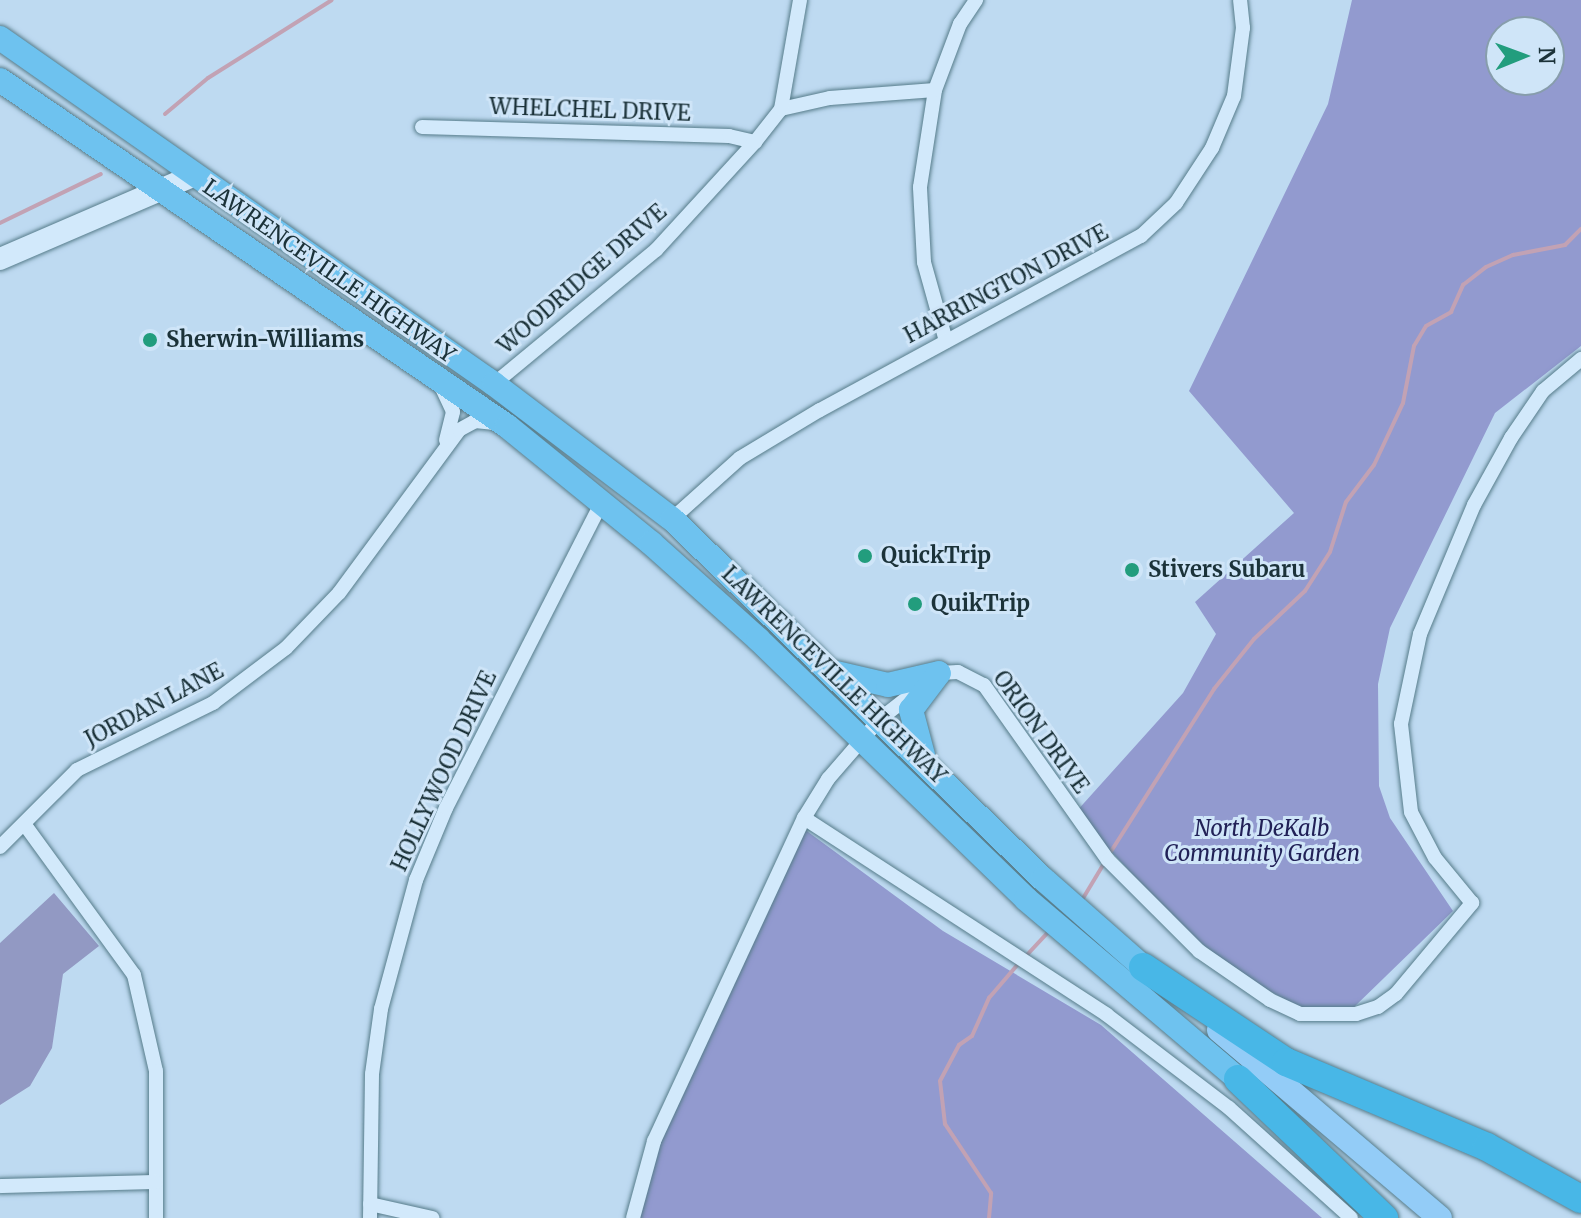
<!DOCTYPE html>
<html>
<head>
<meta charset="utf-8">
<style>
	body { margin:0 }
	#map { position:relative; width:1581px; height:1218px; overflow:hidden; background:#bedaf1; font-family:Merriweather,serif }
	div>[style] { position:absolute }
	.green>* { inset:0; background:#929acf }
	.cemetery>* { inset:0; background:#9299c3 }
	.stream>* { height:4px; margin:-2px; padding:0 2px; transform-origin:2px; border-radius:2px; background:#c2a2b4 }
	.roads { filter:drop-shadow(0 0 2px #567c8a) drop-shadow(0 0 2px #567c8a) }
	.minor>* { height:14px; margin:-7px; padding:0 7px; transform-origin:7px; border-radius:7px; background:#d2e9fb }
	.secondary>* { height:22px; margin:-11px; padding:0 11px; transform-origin:11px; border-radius:11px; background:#d2e9fb }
	.primary>* { height:24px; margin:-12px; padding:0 12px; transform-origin:12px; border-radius:12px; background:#93ccf7 }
	.trunk>* { height:24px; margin:-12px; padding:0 12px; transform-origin:12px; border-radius:12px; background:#6ec2ef }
	.motorway>* { height:28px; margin:-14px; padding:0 14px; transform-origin:14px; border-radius:14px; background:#48b7e7 }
	.dots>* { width:22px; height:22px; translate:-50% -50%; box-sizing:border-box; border:4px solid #cfe5f8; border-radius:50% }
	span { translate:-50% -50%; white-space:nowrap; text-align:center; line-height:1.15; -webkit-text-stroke:6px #cfe5f8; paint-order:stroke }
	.street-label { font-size:22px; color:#1b3239 }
	.poi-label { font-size:22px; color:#1b3239; font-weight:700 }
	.left { translate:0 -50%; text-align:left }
	.park-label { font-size:22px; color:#212157; font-style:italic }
	.north { position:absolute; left:1485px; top:16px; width:80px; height:80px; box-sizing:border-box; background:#cfe5f8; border:2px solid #879dac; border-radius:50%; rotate:89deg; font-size:22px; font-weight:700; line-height:32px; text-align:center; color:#1b3239 }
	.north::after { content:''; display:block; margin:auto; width:28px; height:36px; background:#229d7d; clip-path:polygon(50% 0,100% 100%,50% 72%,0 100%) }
</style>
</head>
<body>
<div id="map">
	<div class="green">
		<i style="clip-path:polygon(evenodd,1352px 0,1581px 0,1581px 346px,1495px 413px,1390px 628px,1378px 684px,1379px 786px,1390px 818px,1453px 911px,1351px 1010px,1308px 1012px,1240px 975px,1183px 928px,1075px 813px,1183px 693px,1216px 634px,1195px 602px,1294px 513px,1189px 391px,1328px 104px,1352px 0,1501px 32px,1549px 32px,1549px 80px,1501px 80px,1501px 32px)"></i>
		<i style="clip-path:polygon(804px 829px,943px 931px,1101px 1025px,1322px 1218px,639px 1218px,660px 1119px)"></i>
	</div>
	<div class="cemetery">
		<i style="clip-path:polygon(54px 893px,99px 946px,63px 974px,52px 1048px,30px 1086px,0 1105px,0 943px)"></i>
	</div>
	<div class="stream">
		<i style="left:165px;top:114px;width:56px;rotate:-39.9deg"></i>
		<i style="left:208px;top:78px;width:146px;rotate:-32.2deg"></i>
		<i style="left:0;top:223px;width:112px;rotate:-25.9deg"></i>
		<i style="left:1110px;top:853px;width:194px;rotate:-57.6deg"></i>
		<i style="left:1214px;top:689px;width:64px;rotate:-51.3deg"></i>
		<i style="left:1254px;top:639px;width:70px;rotate:-43.3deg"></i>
		<i style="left:1305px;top:591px;width:46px;rotate:-57.3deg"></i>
		<i style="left:1330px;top:552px;width:52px;rotate:-72.3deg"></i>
		<i style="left:1346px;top:502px;width:46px;rotate:-52.9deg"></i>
		<i style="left:1374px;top:465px;width:68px;rotate:-64.9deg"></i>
		<i style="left:1403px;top:403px;width:58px;rotate:-79.1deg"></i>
		<i style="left:1414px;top:346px;width:23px;rotate:-59deg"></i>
		<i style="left:1426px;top:326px;width:29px;rotate:-29deg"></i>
		<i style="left:1451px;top:312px;width:30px;rotate:-66deg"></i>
		<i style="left:1463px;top:285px;width:29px;rotate:-38deg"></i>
		<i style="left:1486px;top:267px;width:30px;rotate:-24deg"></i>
		<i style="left:1513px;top:255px;width:53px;rotate:-10.9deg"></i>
		<i style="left:1565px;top:245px;width:23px;rotate:-45deg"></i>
		<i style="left:1082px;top:900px;width:47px;rotate:-59deg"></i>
		<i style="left:1025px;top:957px;width:35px;rotate:-47deg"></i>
		<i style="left:989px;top:1218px;width:25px;rotate:-85deg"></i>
		<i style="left:991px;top:1193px;width:83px;rotate:-123.7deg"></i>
		<i style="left:945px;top:1124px;width:43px;rotate:-96.6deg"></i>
		<i style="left:940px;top:1081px;width:41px;rotate:-62.2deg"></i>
		<i style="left:959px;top:1045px;width:16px;rotate:-35deg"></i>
		<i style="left:972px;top:1036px;width:42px;rotate:-65.9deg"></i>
		<i style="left:989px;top:998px;width:46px;rotate:-49.4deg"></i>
	</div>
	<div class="roads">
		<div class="minor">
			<i style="left:781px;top:109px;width:50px;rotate:-12.7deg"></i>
			<i style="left:830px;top:98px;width:105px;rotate:-4.4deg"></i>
			<i style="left:422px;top:127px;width:307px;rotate:1.7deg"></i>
			<i style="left:729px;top:136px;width:27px;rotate:13deg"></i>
			<i style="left:946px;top:341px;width:82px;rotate:-105.6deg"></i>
			<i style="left:924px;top:262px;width:75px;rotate:-93.1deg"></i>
			<i style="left:920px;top:187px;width:98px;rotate:-81.2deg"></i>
			<i style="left:935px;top:90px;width:71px;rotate:-69.3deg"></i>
			<i style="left:960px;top:24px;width:29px;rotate:-56deg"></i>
			<i style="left:494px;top:384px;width:210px;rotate:-39.6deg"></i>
			<i style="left:656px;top:250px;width:147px;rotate:-47.5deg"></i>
			<i style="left:755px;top:142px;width:42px;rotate:-51.8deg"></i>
			<i style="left:781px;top:109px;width:111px;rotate:-80.1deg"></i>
			<i style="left:442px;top:388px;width:26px;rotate:65deg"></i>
			<i style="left:453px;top:412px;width:29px;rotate:104deg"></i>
			<i style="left:672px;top:519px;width:91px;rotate:-41.9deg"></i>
			<i style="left:740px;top:458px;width:93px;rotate:-31deg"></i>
			<i style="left:820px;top:410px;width:365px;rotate:-28.5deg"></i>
			<i style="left:1141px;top:236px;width:48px;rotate:-43.3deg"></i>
			<i style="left:1176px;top:203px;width:66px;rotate:-56.8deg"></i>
			<i style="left:1212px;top:148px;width:56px;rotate:-67.1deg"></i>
			<i style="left:1234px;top:96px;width:69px;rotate:-82.5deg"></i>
			<i style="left:1243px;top:28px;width:28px;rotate:-96deg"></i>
			<i style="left:804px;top:818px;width:361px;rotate:33deg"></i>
			<i style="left:1107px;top:1015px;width:153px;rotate:37.3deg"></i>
			<i style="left:1229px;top:1108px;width:164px;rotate:42deg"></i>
			<i style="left:25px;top:825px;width:185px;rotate:54deg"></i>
			<i style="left:134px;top:975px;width:98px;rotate:77.1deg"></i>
			<i style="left:156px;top:1071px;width:147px;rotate:90deg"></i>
			<i style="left:0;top:847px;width:109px;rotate:-45deg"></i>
			<i style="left:77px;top:770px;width:152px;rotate:-26.2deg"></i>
			<i style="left:213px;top:703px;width:91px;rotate:-37deg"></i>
			<i style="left:286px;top:648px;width:76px;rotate:-46.1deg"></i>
			<i style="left:339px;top:593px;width:202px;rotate:-53.6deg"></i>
			<i style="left:459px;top:430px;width:18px;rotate:-29deg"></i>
			<i style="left:475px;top:421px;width:20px;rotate:6deg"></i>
			<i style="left:0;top:1186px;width:156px;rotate:-1.5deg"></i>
			<i style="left:370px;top:1204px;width:64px;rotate:12.7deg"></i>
			<i style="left:370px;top:1218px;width:144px;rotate:-89.2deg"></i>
			<i style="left:372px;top:1074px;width:66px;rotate:-82.1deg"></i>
			<i style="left:381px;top:1009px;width:134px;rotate:-74.8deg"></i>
			<i style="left:416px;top:880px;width:78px;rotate:-67.4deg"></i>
			<i style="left:446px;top:808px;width:343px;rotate:-63deg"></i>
			<i style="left:633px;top:1218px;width:80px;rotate:-74.7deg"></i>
			<i style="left:654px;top:1141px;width:356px;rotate:-65.1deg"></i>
			<i style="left:804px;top:818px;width:46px;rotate:-58.4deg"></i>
			<i style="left:828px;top:779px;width:79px;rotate:-49.1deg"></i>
			<i style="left:880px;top:719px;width:75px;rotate:-37.9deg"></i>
			<i style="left:939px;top:673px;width:19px;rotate:-3deg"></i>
			<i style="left:958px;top:672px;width:29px;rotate:27deg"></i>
			<i style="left:984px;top:685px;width:214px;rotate:54.7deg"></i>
			<i style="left:1108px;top:860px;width:129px;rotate:45deg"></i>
			<i style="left:1199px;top:951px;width:86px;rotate:34.6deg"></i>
			<i style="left:1270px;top:1000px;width:33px;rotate:25deg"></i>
			<i style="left:1300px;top:1014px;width:56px"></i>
			<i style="left:1356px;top:1014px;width:23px;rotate:-18deg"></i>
			<i style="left:1378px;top:1007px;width:22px;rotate:-36deg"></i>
			<i style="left:1396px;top:994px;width:119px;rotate:-50.1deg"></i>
			<i style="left:1472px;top:903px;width:58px;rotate:-129.4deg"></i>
			<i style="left:1435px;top:858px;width:52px;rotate:-117.6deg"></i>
			<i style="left:1411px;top:812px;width:89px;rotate:-96.5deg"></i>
			<i style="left:1401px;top:724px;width:92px;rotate:-78.1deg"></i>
			<i style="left:1420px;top:634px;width:140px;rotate:-67.3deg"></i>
			<i style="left:1474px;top:505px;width:77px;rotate:-61.1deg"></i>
			<i style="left:1511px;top:438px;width:57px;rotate:-55.8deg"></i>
			<i style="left:1543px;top:391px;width:50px;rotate:-40.1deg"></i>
		</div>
		<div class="secondary">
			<i style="left:0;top:259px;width:210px;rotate:-23.3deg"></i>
		</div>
		<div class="primary">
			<i style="left:1219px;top:1030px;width:290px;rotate:40.4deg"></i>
		</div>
		<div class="trunk">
			<i style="left:0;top:38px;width:603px;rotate:35.01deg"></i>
			<i style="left:494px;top:384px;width:223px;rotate:37.2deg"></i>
			<i style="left:672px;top:519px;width:517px;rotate:44.14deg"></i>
			<i style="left:1043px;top:879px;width:133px;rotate:41.3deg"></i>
			<i style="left:0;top:80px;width:614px;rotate:34.31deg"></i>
			<i style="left:507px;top:426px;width:186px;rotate:39.1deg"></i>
			<i style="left:651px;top:543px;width:144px;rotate:41.9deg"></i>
			<i style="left:758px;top:639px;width:373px;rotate:44.1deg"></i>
			<i style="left:1026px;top:899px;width:278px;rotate:40.3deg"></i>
			<i style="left:836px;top:673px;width:53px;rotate:13deg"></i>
			<i style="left:888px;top:685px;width:52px;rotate:-13.2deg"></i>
			<i style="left:923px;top:755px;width:47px;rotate:-104.9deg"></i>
			<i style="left:911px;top:710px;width:46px;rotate:-52.9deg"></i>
		</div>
		<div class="motorway">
			<i style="left:1143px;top:967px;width:172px;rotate:33.6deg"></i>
			<i style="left:1286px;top:1062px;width:218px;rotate:22.9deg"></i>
			<i style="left:1487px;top:1147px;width:107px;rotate:29deg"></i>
			<i style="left:1238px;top:1079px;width:202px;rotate:43.6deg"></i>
		</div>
	</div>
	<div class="dots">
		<i style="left:150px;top:340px;background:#229d7d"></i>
		<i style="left:865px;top:556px;background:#229d7d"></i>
		<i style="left:1132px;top:570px;background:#229d7d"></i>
		<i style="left:915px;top:604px;background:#229d7d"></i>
	</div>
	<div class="street-label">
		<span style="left:590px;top:110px;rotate:2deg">WHELCHEL DRIVE</span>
		<span style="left:329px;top:271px;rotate:35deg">LAWRENCEVILLE HIGHWAY</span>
		<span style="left:582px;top:279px;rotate:-41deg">WOODRIDGE DRIVE</span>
		<span style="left:1006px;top:284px;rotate:-28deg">HARRINGTON DRIVE</span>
		<span style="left:834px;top:675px;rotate:44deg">LAWRENCEVILLE HIGHWAY</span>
		<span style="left:154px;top:705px;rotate:-28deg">JORDAN LANE</span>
		<span style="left:1041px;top:732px;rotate:54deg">ORION DRIVE</span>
		<span style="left:444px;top:771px;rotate:-65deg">HOLLYWOOD DRIVE</span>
	</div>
	<div class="poi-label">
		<span class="left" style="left:166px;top:340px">Sherwin-Williams</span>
		<span class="left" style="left:881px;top:556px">QuickTrip</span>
		<span class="left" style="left:1148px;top:570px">Stivers Subaru</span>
		<span class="left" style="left:931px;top:604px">QuikTrip</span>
	</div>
	<div class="park-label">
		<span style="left:1262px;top:841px">North DeKalb<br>Community Garden</span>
	</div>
	<div class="north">N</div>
</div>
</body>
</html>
